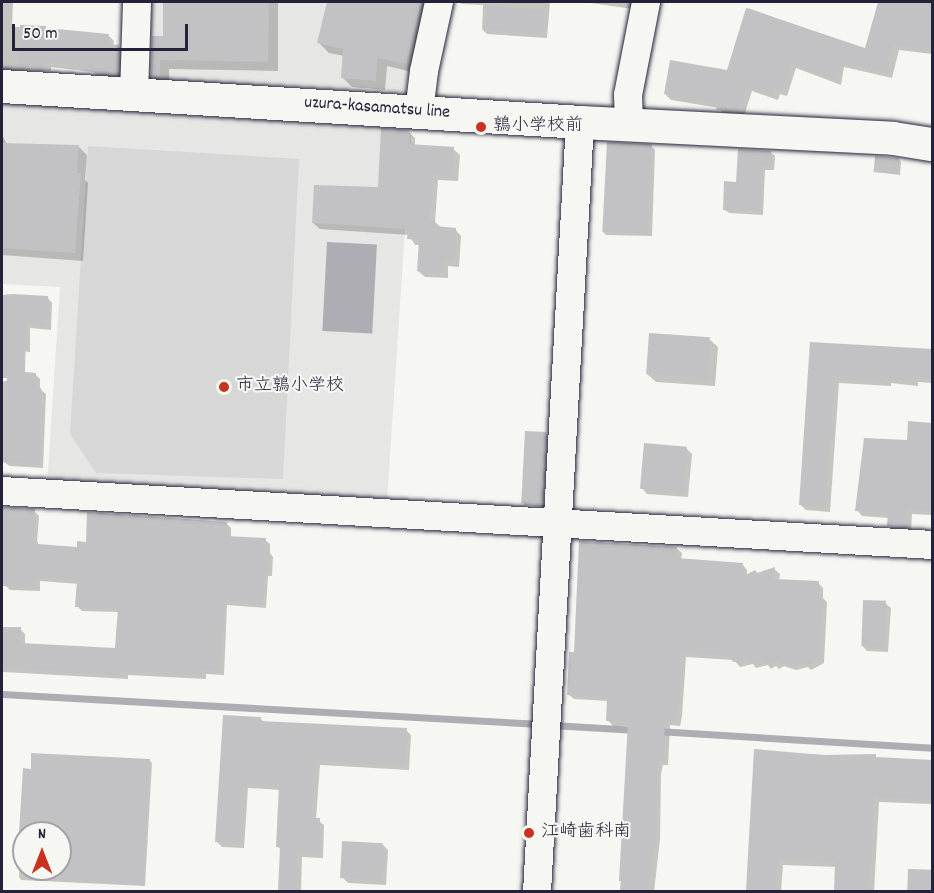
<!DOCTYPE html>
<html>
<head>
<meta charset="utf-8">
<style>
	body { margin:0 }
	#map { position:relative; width:934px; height:893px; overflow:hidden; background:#f6f6f2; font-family:Dekko,"Klee One",sans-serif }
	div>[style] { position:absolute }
	.built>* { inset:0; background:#e6e6e4 }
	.green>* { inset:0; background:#d7d7d7 }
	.water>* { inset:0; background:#adadb3; transform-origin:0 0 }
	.shadow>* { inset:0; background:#0003 }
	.stream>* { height:7px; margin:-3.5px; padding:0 3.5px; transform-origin:3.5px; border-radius:3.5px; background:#adadb3 }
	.building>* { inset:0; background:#c2c2c4; transform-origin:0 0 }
	.roads { filter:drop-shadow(0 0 2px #22223b) drop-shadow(0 0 2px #22223b) }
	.minor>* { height:28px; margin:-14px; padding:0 14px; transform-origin:14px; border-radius:14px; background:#f6f6f2 }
	.secondary>* { height:33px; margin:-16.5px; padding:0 16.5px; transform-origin:16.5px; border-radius:16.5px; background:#f6f6f2 }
	.dots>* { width:16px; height:16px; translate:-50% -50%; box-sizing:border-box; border:3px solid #f6f6f2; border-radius:50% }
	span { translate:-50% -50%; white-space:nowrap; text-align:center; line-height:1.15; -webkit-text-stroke:4.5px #f6f6f2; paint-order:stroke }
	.street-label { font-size:18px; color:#22223b }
	.poi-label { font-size:18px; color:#22223b }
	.left { translate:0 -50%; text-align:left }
	.frame { position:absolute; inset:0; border:3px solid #22223b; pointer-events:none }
	.north { position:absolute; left:12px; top:821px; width:60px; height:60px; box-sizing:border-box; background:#f6f6f2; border:2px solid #a1a1a9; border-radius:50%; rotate:0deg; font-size:16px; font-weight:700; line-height:24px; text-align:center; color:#22223b }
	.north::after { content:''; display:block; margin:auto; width:21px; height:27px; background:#c8321e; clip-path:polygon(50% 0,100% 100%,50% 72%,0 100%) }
	.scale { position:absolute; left:12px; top:24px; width:176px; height:27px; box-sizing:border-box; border:3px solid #22223b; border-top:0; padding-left:8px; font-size:18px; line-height:21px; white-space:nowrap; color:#22223b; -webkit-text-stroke:4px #f6f6f2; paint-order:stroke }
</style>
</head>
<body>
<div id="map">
	<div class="built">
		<i style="clip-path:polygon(144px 2px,427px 2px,405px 92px,143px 81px)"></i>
		<i style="clip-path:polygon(2px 102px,412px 124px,387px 501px,47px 487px,60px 287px,2px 284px)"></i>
	</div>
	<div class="green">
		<i style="clip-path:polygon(88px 146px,299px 159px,283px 479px,96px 473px,70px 434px)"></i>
	</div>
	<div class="water">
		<i style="left:327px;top:242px;width:50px;height:89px;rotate:3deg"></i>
	</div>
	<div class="shadow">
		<i style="clip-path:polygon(2px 2px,13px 2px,12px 27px,45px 27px,48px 30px,108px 35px,114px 41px,113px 46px,118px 46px,124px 52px,123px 79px,97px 76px,93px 72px,51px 67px,51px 71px,2px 70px)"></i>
		<i style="clip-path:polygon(165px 2px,278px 2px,278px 71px,169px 69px,169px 86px,162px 86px,153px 76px,164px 37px)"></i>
		<i style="clip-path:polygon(329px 2px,433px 2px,416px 73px,387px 66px,385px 90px,352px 87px,342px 77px,344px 56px,329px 53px,319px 43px)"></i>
		<i style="clip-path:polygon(459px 2px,550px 2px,547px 38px,487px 34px,482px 29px,483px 5px,462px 4px)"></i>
		<i style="clip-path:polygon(584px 2px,637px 2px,633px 9px)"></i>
		<i style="clip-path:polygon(879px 2px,932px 2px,932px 54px,899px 50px,892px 78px,844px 67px,841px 85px,796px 68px,787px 96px,780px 94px,778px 100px,752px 91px,744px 116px,724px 115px,719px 108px,671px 100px,665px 94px,728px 71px,748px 8px,867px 50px)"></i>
		<i style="clip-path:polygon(409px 132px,415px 138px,415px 146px,453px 149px,460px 155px,458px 181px,438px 180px,435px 222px,442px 228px,455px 229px,461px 236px,459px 267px,448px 266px,448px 278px,425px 277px,418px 271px,420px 245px,415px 245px,409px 235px,320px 229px,313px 223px,379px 189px)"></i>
		<i style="clip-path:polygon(2px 135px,7px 144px,79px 147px,87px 155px,85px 180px,88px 183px,83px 261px,2px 255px)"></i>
		<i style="clip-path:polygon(651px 146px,655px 150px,652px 236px,606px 235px,602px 231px)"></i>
		<i style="clip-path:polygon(770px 152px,775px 156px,774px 170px,765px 170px,763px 215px,729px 213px,724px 209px,737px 183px)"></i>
		<i style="clip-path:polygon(898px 159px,901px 162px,900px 175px,875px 172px)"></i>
		<i style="clip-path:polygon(2px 296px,47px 297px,52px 303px,51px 330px,30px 328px,30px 352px,2px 349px)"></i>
		<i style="clip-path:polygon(709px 339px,718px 347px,715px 386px,656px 382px,647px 374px)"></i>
		<i style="clip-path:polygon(812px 343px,932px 350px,932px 383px,918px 382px,918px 386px,891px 383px,891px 386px,839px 383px,830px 512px,806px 510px,801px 505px)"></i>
		<i style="clip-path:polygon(35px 374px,40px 379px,40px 389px,46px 394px,43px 468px,10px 466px,2px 461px,2px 382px)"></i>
		<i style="clip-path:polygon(909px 423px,932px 424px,932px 515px,912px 514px,911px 532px,894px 531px,889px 525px,889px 518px,862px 516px,857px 510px,908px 441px)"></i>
		<i style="clip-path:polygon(546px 434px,548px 436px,544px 507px,525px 505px,523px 503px)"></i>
		<i style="clip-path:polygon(686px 448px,692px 454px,688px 497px,647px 494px,642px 488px)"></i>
		<i style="clip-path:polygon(2px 507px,34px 511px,39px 516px,37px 543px,40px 546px,78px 548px,87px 543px,226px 523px,231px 528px,231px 537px,265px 540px,270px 544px,270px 553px,273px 557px,272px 576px,268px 576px,266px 608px,227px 605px,224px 675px,206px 674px,206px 679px,128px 675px,128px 679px,3px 672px,2px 679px,2px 628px,20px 629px,25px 634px,25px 645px,116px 650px,119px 612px,82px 611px,77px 606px,79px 584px,40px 581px,40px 591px,10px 590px,5px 585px,5px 579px,2px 579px)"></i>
		<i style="clip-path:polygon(676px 548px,682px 553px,681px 560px,742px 564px,747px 570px,747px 576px,774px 569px,780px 574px,779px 581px,818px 583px,823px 588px,823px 598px,827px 602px,824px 663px,811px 670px,808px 667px,796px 670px,784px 666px,779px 669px,776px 666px,771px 669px,768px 665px,756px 668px,753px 664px,740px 667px,734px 660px,686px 657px,682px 716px,680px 726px,670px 725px,668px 765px,663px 765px,661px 774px,660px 839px,654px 892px,620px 892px,630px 726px,613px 726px,608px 720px,608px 701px,574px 699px,568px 694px,576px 654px)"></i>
		<i style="clip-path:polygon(885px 603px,891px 608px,888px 652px,867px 651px,862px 645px)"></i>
		<i style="clip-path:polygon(260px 718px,264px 722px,406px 730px,411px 735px,409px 770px,320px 765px,316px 819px,324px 825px,323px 858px,302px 857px,301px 892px,280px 892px,282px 850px,278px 847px,281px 790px,248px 788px,244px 848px,222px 847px,217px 842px)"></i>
		<i style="clip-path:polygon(755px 751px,932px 761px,932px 804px,879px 802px,874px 892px,835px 892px,837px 867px,783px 865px,781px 892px,750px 892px,748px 889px)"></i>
		<i style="clip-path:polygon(evenodd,149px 760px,152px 763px,145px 886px,21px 880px,19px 877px,24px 770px,149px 760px,24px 833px,60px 833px,60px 869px,24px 869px,24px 833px)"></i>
		<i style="clip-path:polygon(383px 845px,388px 850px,386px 885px,348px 883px,342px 877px)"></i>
	</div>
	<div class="stream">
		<i style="left:2px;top:694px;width:540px;rotate:3.19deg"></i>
		<i style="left:552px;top:725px;width:84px;rotate:3.4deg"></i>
		<i style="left:657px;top:731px;width:276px;rotate:3.5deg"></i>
	</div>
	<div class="building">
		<i style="clip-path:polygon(163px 2px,269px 2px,268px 62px,160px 60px,160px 77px,151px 76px,152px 36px,163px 36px)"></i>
		<i style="clip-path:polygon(327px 2px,421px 2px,406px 64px,377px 58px,376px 81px,341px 78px,343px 49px,317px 43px)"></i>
		<i style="clip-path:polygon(878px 2px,933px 2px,933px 49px,893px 45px,886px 73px,839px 62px,835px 80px,790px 63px,782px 92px,774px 89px,772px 95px,746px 87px,738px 111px,716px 110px,718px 104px,664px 94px,670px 60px,727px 70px,746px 8px,865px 48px)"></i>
		<i style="left:487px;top:6px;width:57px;height:24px;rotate:4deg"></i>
		<i style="clip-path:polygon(20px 25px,46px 26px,46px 28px,109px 34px,107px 44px,119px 45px,118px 74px,90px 71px,90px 68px,46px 62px,45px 66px,19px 66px)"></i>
		<i style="clip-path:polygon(381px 128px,409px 130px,409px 144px,454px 147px,452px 176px,432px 175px,429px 219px,435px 220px,435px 226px,456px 228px,453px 261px,442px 261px,442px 273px,417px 271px,419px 240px,407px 239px,408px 229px,312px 223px,314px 185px,378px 187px)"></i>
		<i style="left:607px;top:142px;width:45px;height:89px;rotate:3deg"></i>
		<i style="clip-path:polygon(2px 143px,79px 145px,77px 173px,81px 173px,75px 253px,2px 248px)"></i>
		<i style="clip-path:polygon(738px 149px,771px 151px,770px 166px,762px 166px,760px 211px,723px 210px,724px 181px,736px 182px)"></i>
		<i style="left:875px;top:156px;width:24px;height:16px;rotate:5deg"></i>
		<i style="clip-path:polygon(12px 294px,48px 296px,46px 325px,26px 324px,25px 372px,36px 373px,35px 387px,41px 388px,39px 464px,3px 462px,7px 378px,2px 378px,2px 295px)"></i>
		<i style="left:649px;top:333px;width:61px;height:41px;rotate:4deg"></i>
		<i style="clip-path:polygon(810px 342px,933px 349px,933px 378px,913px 377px,913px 381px,886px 378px,886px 382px,834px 378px,825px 507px,799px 505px)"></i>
		<i style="clip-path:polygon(908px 421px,932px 423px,933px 511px,907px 509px,906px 527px,887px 526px,888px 513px,855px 511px,864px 438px,907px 440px)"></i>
		<i style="left:525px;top:431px;width:21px;height:72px;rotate:3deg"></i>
		<i style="left:644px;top:443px;width:43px;height:46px;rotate:5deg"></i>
		<i style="clip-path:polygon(2px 507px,35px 509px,33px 541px,38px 542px,38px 544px,77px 547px,77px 541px,86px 542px,87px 512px,227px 522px,226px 536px,266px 538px,265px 550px,269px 551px,268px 572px,264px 572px,262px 604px,223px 601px,220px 671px,202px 670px,202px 675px,124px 671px,123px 675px,2px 668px,2px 627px,21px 627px,20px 643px,115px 648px,118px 608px,75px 607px,77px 580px,36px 577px,35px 587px,2px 586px)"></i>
		<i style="clip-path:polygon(579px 541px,677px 547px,677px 558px,743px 563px,742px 577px,755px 570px,757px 573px,775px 567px,774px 579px,819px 581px,818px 595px,822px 595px,819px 657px,805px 666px,803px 662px,789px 665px,787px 662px,781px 665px,779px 661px,773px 664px,771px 661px,765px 664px,763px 660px,749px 663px,747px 660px,733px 662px,730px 656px,681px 652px,677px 710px,675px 721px,665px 721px,663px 760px,659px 760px,657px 768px,655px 833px,649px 891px,621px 891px,622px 881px,619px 881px,628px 722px,606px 721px,607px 697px,567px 695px,569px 652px,574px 652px)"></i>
		<i style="left:863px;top:600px;width:23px;height:46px;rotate:2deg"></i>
		<i style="clip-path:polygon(223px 715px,261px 717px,260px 721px,407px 728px,404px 765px,315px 761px,311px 818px,320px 818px,319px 854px,297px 852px,296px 891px,278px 891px,280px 847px,276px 847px,279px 785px,243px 783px,240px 843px,215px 842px)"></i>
		<i style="clip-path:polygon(754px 749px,823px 755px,876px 754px,876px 757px,933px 760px,933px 800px,874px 797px,868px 891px,834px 891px,835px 862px,778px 860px,776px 891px,746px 890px)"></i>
		<i style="clip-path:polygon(31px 753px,150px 759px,143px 885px,60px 880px,60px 833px,19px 833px,23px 768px,31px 769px)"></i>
		<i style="left:342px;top:841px;width:41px;height:37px;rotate:3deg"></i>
		<i style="left:908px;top:869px;width:25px;height:22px;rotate:2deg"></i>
	</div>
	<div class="roads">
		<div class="minor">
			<i style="left:134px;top:94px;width:92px;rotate:-88.1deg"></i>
			<i style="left:419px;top:112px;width:41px;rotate:-83deg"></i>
			<i style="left:424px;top:71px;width:71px;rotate:-77.7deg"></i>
			<i style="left:629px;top:123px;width:28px;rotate:-92deg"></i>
			<i style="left:628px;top:95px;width:95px;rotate:-79deg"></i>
			<i style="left:2px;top:491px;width:932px;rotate:3.32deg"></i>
			<i style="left:537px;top:892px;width:771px;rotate:-86.8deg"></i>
		</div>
		<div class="secondary">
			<i style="left:2px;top:86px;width:579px;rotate:3.56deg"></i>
			<i style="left:580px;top:122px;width:313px;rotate:2.9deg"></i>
			<i style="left:893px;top:138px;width:39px;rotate:9deg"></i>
		</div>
	</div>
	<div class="dots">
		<i style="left:481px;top:127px;background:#c8321e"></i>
		<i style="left:224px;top:387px;background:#c8321e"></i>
		<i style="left:529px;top:833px;background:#c8321e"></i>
	</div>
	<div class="street-label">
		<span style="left:377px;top:109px;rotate:4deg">uzura-kasamatsu line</span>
	</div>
	<div class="poi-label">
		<span class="left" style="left:493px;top:127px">鶉小学校前</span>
		<span class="left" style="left:236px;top:387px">市立鶉小学校</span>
		<span class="left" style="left:541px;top:833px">江崎歯科南</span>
	</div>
	<div class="frame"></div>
	<div class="north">N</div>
	<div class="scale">50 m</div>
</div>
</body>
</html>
